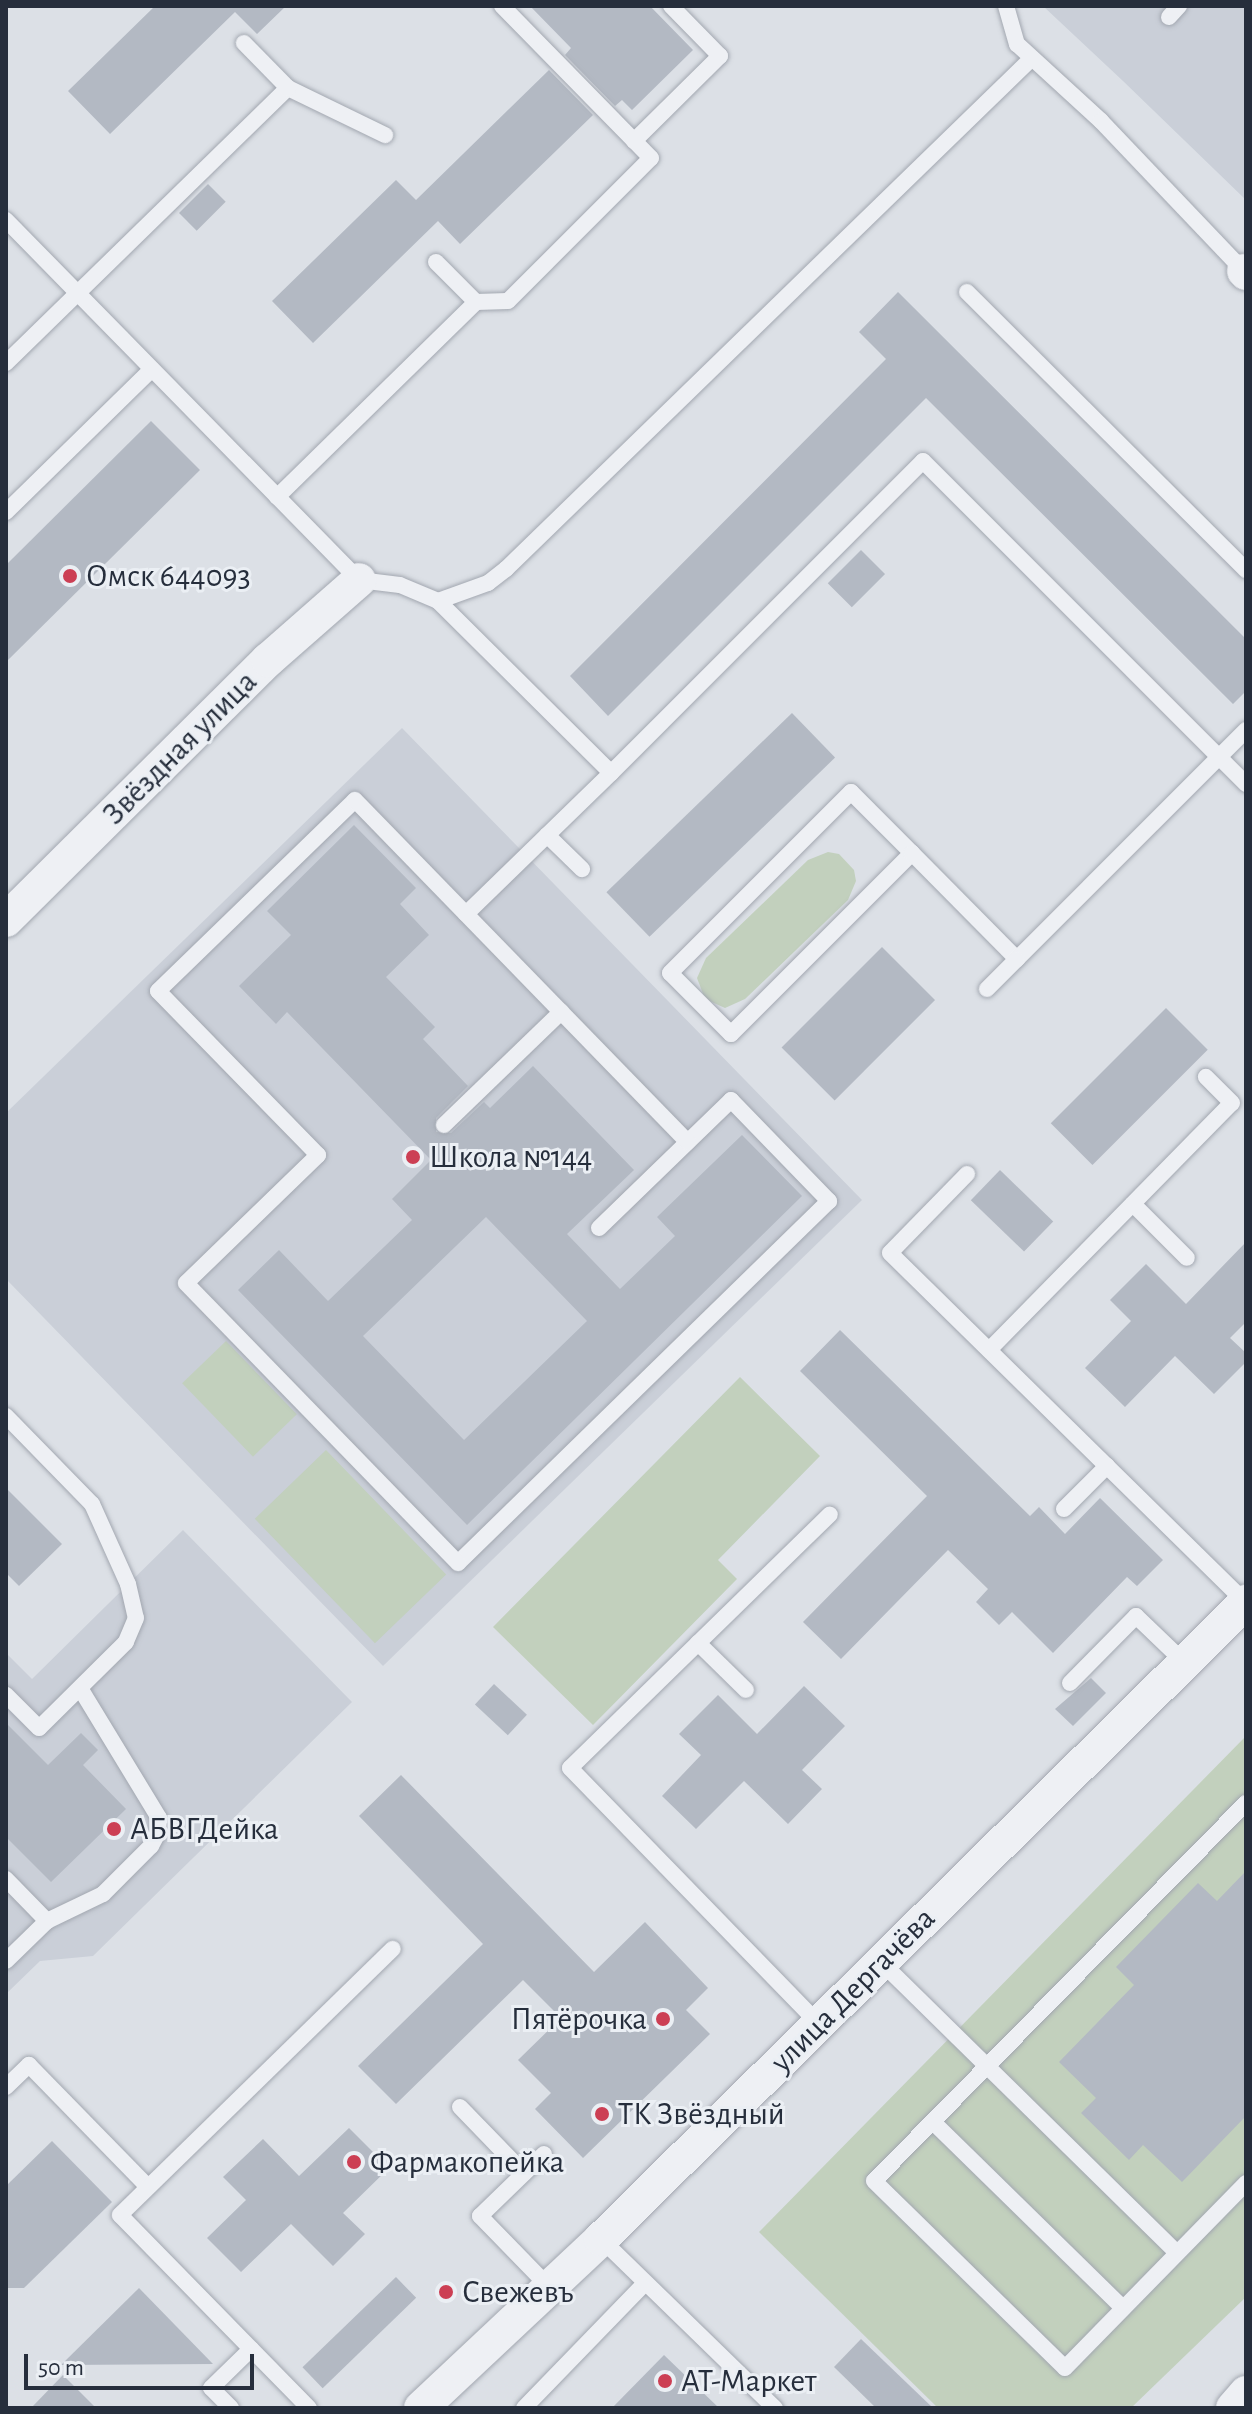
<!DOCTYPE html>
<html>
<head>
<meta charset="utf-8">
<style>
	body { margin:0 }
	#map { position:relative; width:1252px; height:2414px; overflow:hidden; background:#dce0e6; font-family:"Alegreya Sans",sans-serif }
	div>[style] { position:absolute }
	.built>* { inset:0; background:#cacfd8 }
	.green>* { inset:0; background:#c2d0bd; transform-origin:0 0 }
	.building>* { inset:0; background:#b3b9c3; transform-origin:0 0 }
	.roads { filter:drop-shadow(0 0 2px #a2a7b0) drop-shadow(0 0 2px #a2a7b0) }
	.service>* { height:16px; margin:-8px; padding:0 8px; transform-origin:8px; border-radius:8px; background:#eef0f4 }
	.minor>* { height:34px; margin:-17px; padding:0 17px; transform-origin:17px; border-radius:17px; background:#eef0f4 }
	.dots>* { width:22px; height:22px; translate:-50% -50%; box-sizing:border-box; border:4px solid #ebeff4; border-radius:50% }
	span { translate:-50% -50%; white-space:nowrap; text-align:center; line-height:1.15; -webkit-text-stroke:6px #ebeff4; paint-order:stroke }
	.poi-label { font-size:32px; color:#262e3c }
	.left { translate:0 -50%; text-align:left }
	.right { translate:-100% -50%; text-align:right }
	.street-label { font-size:32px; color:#262e3c }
	.frame { position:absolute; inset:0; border:8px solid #262e3c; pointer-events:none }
	.scale { position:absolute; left:24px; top:2354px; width:230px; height:36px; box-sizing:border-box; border:4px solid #262e3c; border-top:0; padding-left:10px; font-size:24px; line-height:28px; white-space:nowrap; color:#262e3c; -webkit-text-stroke:6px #ebeff4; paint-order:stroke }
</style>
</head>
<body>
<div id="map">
	<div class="built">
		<i style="clip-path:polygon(1043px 6px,1246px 6px,1246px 200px,1123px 81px)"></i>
		<i style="clip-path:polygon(402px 728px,862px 1200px,383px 1666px,6px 1279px,6px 1113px)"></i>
		<i style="clip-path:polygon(183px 1530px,352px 1702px,93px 1956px,40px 1961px,6px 1994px,6px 1653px,32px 1679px)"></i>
	</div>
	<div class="green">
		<i style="clip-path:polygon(828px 852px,839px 854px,854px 870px,856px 881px,848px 900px,745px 999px,725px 1008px,705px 999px,697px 978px,706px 958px,808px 860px)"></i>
		<i style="left:226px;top:1341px;width:102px;height:61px;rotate:46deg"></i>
		<i style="clip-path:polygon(740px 1377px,820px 1456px,718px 1560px,737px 1579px,593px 1725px,493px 1627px)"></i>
		<i style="left:326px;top:1450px;width:173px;height:99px;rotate:46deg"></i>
		<i style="clip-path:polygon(1246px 1736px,1246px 2297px,1131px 2408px,938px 2408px,759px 2232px)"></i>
	</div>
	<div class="building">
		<i style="clip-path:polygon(155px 6px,286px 6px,257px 34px,235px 12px,110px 134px,68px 91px)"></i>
		<i style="clip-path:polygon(530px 6px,650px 6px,693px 50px,632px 110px,622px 100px,615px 106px,565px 55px,571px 48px)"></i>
		<i style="clip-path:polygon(549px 70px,593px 115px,460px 244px,438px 221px,313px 343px,272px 301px,396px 180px,416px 200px)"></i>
		<i style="left:208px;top:184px;width:25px;height:41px;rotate:45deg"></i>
		<i style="clip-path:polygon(898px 292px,1246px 639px,1246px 691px,1233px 704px,926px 398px,608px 716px,570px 676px,886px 359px,859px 332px)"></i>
		<i style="clip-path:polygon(151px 421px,200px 470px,6px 662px,6px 565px)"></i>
		<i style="left:861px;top:550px;width:34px;height:47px;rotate:45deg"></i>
		<i style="left:792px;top:713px;width:62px;height:258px;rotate:46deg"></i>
		<i style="clip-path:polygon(evenodd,354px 825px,416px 888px,400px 904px,429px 935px,386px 977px,435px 1027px,423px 1039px,468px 1086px,436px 1118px,436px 1132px,451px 1133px,484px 1102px,490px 1108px,533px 1066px,634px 1170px,567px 1234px,620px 1289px,675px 1236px,657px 1217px,742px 1135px,802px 1196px,467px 1525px,238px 1290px,279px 1250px,328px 1301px,412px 1220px,392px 1199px,431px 1160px,287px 1012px,276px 1024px,239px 986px,291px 935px,267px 911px,354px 825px,486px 1217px,587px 1321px,464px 1440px,363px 1336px,486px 1217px)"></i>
		<i style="left:882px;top:947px;width:75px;height:142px;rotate:45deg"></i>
		<i style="left:1166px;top:1008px;width:59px;height:163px;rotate:45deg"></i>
		<i style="left:1000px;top:1170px;width:74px;height:42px;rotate:44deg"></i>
		<i style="clip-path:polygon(1246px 1242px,1246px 1322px,1230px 1338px,1246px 1353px,1246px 1362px,1214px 1394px,1175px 1356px,1125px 1407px,1085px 1368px,1131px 1321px,1110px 1300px,1146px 1264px,1186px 1304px)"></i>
		<i style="clip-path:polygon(840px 1330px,1030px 1516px,1039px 1507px,1065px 1534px,1100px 1498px,1163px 1560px,1137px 1586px,1127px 1577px,1053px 1653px,1012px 1612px,999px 1625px,976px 1602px,988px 1589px,948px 1550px,841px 1659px,803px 1622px,927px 1496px,800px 1371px)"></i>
		<i style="clip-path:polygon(6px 1488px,62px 1544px,19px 1586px,6px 1573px)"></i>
		<i style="clip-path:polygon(1091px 1678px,1106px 1693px,1073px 1726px,1055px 1709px)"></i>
		<i style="left:494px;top:1684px;width:45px;height:28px;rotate:43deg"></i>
		<i style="clip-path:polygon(804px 1686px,845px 1726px,802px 1770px,822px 1789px,788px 1824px,744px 1781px,696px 1829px,662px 1796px,701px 1755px,679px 1734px,718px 1695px,757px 1734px)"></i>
		<i style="clip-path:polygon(6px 1723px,48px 1765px,81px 1733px,98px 1750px,83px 1765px,126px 1809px,51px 1882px,6px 1837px)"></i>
		<i style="clip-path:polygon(401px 1775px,594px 1972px,645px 1922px,708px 1988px,686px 2010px,710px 2034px,583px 2158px,535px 2109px,551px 2093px,518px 2060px,561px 2018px,523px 1980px,396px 2104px,358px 2066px,483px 1944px,359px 1816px)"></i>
		<i style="clip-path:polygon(1246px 1871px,1246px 2116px,1182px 2182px,1143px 2145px,1129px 2160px,1081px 2113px,1096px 2098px,1059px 2062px,1134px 1985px,1116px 1967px,1198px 1883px,1217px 1901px)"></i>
		<i style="clip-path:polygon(349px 2128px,389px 2168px,343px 2213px,365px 2234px,333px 2266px,291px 2224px,241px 2272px,207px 2238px,246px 2200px,223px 2177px,263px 2139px,299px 2176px)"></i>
		<i style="clip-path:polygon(52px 2141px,112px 2202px,24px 2288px,6px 2288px,6px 2186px)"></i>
		<i style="left:396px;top:2277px;width:29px;height:130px;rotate:46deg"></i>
		<i style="clip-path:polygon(139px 2288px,213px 2364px,61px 2365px)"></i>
		<i style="clip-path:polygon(861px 2339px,933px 2408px,876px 2408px,834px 2367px)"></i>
		<i style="clip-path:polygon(664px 2355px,719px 2408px,612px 2408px)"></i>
		<i style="clip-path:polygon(63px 2375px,96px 2408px,31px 2408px)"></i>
	</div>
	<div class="roads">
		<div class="service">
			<i style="left:1006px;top:6px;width:40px;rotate:74deg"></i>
			<i style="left:1017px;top:44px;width:114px;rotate:42.5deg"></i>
			<i style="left:1101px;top:121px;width:207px;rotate:46.4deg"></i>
			<i style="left:1169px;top:17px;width:15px;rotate:-48deg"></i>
			<i style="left:288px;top:88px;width:108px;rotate:25.9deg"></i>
			<i style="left:634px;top:141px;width:121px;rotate:-44.7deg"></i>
			<i style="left:720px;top:56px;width:70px;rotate:-134.4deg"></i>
			<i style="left:6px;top:220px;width:504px;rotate:45.56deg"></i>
			<i style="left:359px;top:580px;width:41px;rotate:7deg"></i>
			<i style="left:400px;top:585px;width:41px;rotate:22.8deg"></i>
			<i style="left:438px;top:601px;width:244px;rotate:44.8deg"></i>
			<i style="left:611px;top:773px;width:441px;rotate:-45deg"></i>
			<i style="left:923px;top:461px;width:457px;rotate:45deg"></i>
			<i style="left:436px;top:262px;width:57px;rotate:45deg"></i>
			<i style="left:967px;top:292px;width:394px;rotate:44.9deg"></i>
			<i style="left:6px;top:363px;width:394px;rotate:-44.3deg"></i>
			<i style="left:288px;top:88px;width:63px;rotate:-134.4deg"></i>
			<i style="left:277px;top:497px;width:279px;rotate:-44.4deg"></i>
			<i style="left:476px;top:302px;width:32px;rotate:-2deg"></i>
			<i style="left:508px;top:301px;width:202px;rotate:-45deg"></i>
			<i style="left:651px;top:158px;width:213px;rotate:-134.4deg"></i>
			<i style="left:6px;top:512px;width:204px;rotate:-44.4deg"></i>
			<i style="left:438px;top:601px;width:53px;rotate:-19.8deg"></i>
			<i style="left:488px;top:583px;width:23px;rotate:-38deg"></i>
			<i style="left:506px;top:569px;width:733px;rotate:-44.17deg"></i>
			<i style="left:547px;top:835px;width:49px;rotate:44.2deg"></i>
			<i style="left:912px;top:853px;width:256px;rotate:135deg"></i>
			<i style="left:731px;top:1034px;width:86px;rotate:-135deg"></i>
			<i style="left:670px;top:973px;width:256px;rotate:-45deg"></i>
			<i style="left:851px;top:792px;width:86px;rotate:45deg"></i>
			<i style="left:912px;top:853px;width:149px;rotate:45.3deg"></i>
			<i style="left:1017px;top:959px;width:324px;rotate:-45deg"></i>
			<i style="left:466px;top:914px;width:202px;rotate:-44.2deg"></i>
			<i style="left:987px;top:989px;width:42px;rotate:-45deg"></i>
			<i style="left:444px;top:1125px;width:163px;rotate:-44deg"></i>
			<i style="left:967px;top:1174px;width:110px;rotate:134.3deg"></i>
			<i style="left:890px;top:1253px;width:498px;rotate:44.5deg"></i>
			<i style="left:1133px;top:1204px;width:76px;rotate:45deg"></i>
			<i style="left:599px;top:1228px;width:184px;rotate:-44.1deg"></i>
			<i style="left:731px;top:1100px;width:141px;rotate:45.9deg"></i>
			<i style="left:829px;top:1201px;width:518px;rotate:135.7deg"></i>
			<i style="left:458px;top:1563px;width:390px;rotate:-134.2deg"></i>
			<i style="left:186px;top:1283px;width:184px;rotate:-44.1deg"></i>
			<i style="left:318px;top:1155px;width:229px;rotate:-134.3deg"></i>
			<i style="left:158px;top:991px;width:274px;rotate:-44.1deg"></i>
			<i style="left:355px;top:800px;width:477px;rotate:45.8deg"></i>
			<i style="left:989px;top:1350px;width:346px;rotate:-45.5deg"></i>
			<i style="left:1232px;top:1103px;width:37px;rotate:-135deg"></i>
			<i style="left:6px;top:1416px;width:123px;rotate:45.7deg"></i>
			<i style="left:92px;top:1504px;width:88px;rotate:65.8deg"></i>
			<i style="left:128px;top:1584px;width:35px;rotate:77deg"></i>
			<i style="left:136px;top:1618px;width:26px;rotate:113deg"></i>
			<i style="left:126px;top:1642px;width:122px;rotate:135.3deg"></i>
			<i style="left:39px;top:1728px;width:47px;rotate:-135deg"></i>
			<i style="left:1064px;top:1509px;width:61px;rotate:-45deg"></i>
			<i style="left:698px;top:1643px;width:67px;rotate:44.4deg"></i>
			<i style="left:1070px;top:1683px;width:94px;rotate:-45.4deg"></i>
			<i style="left:1136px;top:1616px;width:65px;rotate:43.8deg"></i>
			<i style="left:1246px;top:1803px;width:530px;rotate:134.54deg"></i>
			<i style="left:874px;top:2181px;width:267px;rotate:44.4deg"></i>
			<i style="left:1065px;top:2368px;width:259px;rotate:-45.6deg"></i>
			<i style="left:6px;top:1879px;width:59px;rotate:45.7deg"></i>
			<i style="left:47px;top:1921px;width:57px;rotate:135.7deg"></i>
			<i style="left:47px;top:1921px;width:62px;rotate:-25.7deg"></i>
			<i style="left:103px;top:1894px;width:68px;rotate:-45deg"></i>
			<i style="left:151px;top:1846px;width:15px;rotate:-62deg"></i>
			<i style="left:158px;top:1833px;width:15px;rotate:-86deg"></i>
			<i style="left:159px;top:1818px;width:152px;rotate:-121.3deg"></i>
			<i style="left:881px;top:1962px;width:415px;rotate:44.5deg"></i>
			<i style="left:819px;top:2024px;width:357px;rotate:-134.2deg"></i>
			<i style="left:570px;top:1768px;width:363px;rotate:-44.3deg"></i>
			<i style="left:6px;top:2087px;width:32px;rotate:-44deg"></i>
			<i style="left:29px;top:2065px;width:170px;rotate:45.7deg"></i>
			<i style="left:460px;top:2107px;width:92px;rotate:45.9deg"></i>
			<i style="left:933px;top:2122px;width:266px;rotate:44.4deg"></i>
			<i style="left:544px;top:2154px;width:89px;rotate:135.9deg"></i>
			<i style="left:480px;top:2216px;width:98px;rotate:45.8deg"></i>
			<i style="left:601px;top:2239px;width:243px;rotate:44.2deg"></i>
			<i style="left:231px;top:2408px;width:28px;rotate:-135deg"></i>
			<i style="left:211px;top:2388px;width:56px;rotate:-44.3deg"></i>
			<i style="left:309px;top:2408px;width:270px;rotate:-134.4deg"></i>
			<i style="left:120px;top:2215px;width:381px;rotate:-44.3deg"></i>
			<i style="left:524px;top:2408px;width:174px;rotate:-45.9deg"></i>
		</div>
		<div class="minor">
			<i style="left:1244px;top:271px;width:3px;rotate:45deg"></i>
			<i style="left:6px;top:920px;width:369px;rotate:-44.8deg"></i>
			<i style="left:268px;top:660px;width:121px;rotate:-41.3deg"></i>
			<i style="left:421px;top:2408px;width:247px;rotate:-43.2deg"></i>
			<i style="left:601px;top:2239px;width:907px;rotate:-44.64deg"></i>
			<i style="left:1233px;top:2408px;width:20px;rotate:-49deg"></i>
		</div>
	</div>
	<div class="dots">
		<i style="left:70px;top:576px;background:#cc3f54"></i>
		<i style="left:413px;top:1157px;background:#cc3f54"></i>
		<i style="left:114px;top:1829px;background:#cc3f54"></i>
		<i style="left:663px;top:2019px;background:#cc3f54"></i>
		<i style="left:602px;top:2114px;background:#cc3f54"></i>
		<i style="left:354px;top:2162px;background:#cc3f54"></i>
		<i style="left:446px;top:2292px;background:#cc3f54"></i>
		<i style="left:665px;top:2381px;background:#cc3f54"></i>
	</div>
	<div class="poi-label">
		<span class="left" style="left:86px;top:576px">Омск 644093</span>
		<span class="left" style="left:429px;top:1157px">Школа №144</span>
		<span class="left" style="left:130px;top:1829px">АБВГДейка</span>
		<span class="right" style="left:647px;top:2019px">Пятёрочка</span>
		<span class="left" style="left:618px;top:2114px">ТК Звёздный</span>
		<span class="left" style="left:370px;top:2162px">Фармакопейка</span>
		<span class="left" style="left:462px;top:2292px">Свежевъ</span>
		<span class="left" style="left:681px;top:2381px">АТ-Маркет</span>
	</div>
	<div class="street-label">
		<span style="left:180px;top:748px;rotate:-45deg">Звёздная улица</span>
		<span style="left:853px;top:1990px;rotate:-45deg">улица Дергачёва</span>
	</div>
	<div class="frame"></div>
	<div class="scale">50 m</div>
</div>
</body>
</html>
